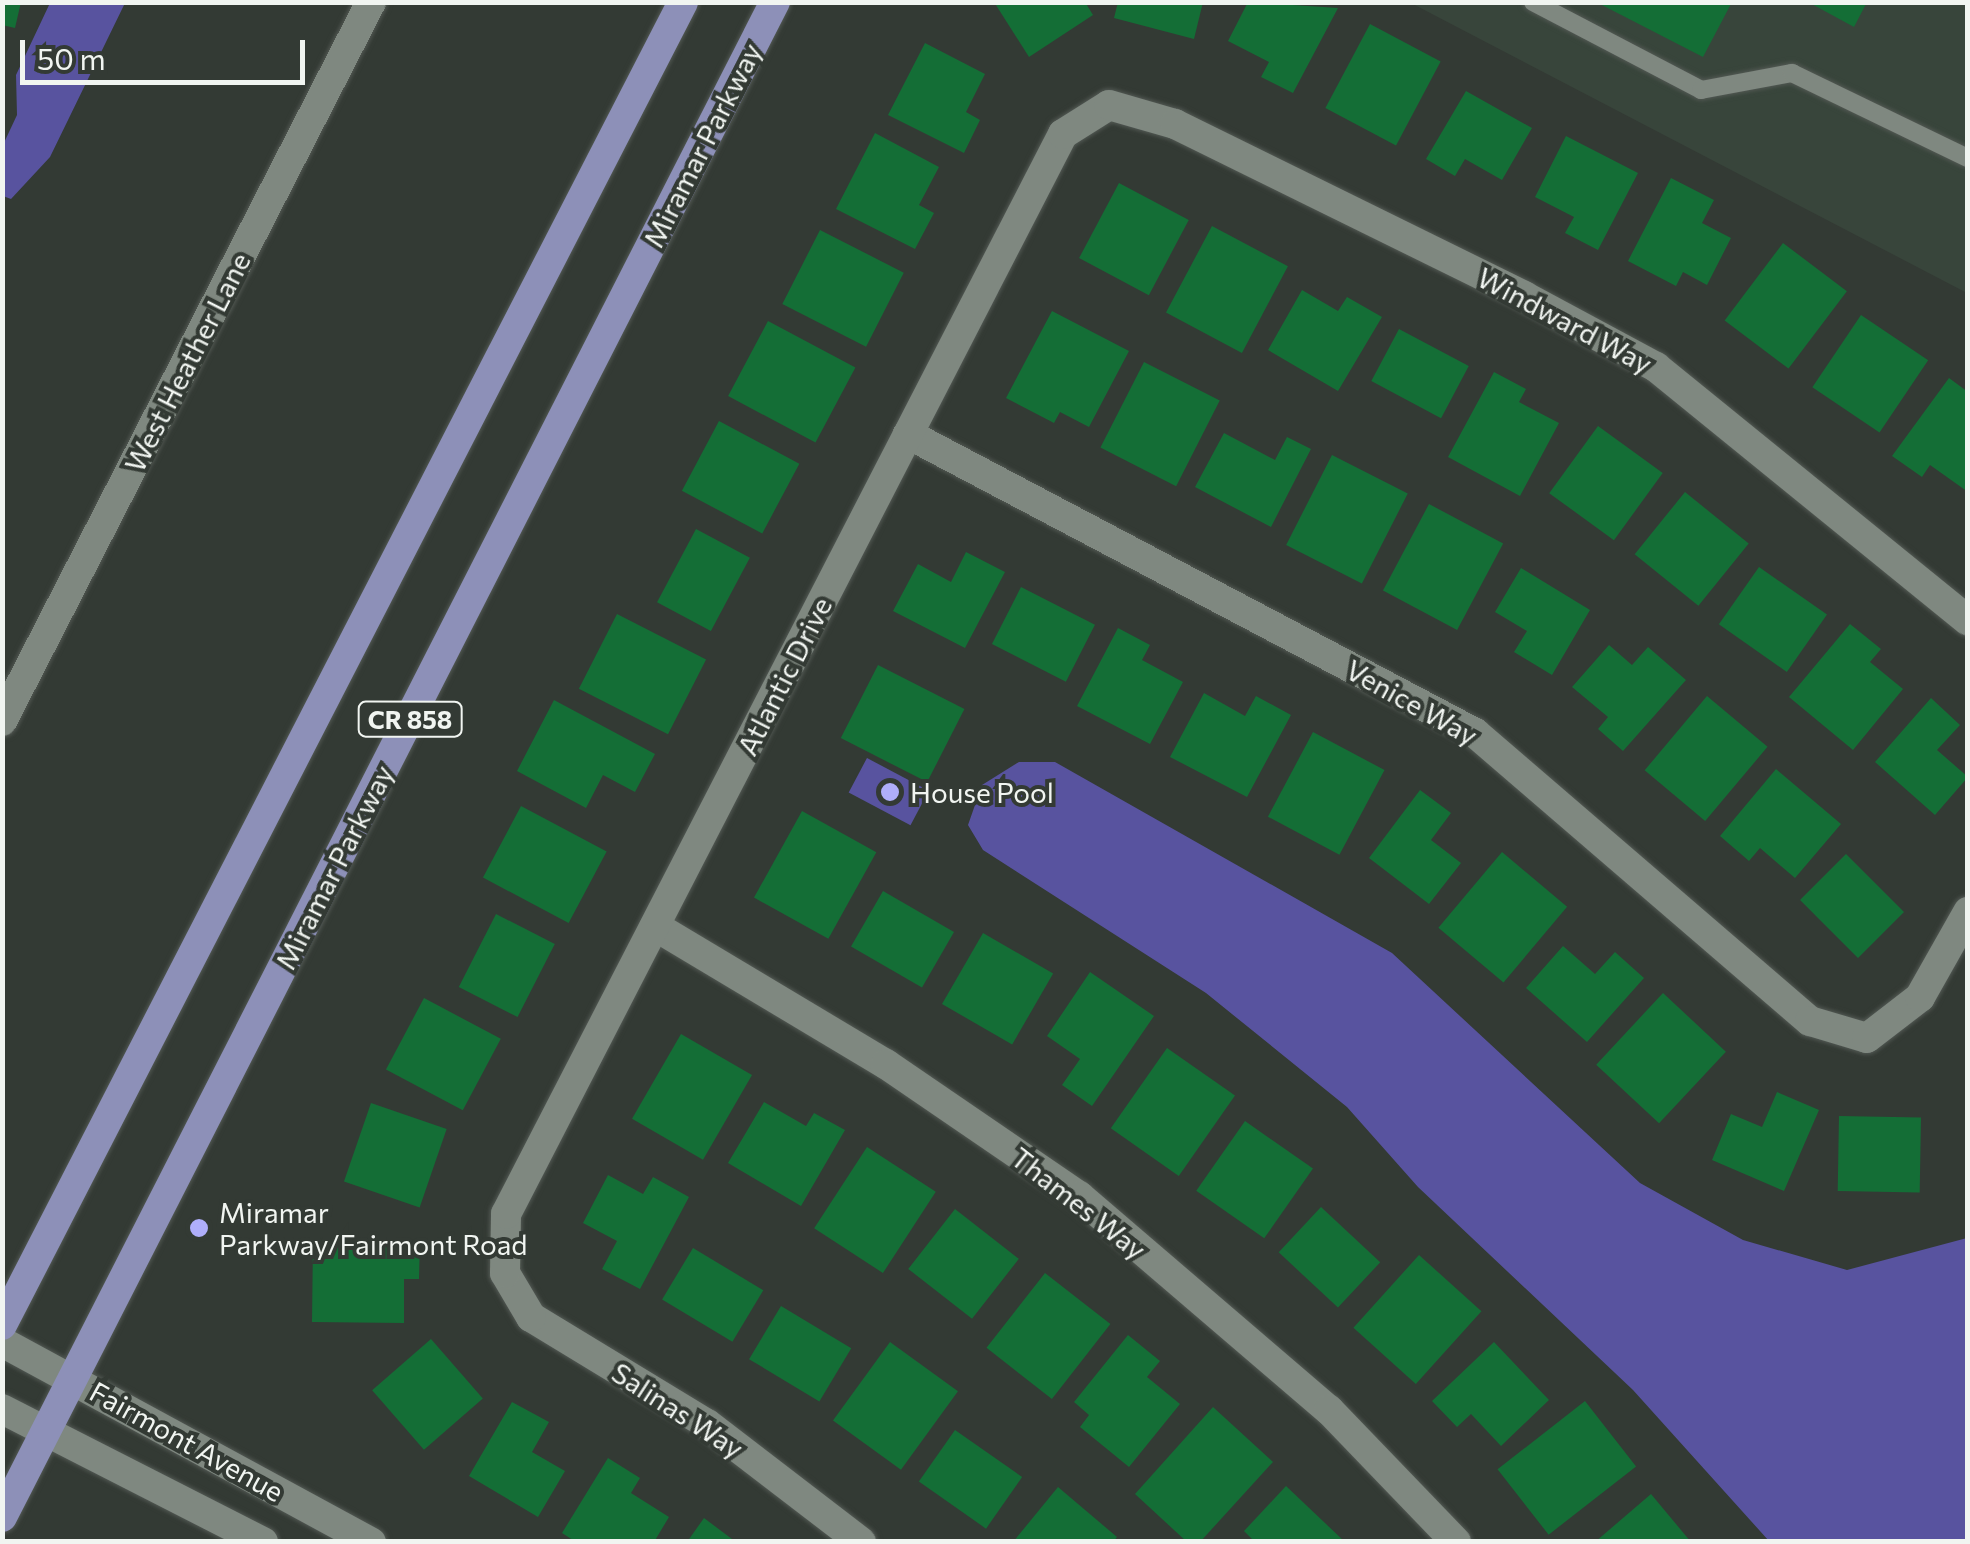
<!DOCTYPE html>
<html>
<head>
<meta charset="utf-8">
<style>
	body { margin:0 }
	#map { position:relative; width:1970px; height:1544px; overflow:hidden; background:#333a34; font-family:Commissioner,sans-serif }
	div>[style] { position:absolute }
	.built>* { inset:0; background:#38453b }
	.water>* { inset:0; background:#58539f; transform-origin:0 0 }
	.building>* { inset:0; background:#146e36; transform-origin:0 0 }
	.roads { filter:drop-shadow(0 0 2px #525853) drop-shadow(0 0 2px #525853) }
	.lane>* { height:18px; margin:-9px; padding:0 9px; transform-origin:9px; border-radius:9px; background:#7f8880 }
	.street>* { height:30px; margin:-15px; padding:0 15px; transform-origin:15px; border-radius:15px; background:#7f8880 }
	.primary>* { height:30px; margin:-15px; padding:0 15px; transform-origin:15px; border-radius:15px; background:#8d90b8 }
	.dots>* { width:28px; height:28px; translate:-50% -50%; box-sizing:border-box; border:5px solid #333a34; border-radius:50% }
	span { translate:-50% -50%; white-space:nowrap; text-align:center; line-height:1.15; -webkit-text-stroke:8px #333a34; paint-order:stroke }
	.shield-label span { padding:2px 8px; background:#333a34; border:2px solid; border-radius:8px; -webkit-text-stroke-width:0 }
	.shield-label { font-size:25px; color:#f1f5f1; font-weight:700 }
	.street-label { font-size:28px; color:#f1f5f1 }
	.poi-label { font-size:28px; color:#f1f5f1 }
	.left { translate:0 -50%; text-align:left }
	.frame { position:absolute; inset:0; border:5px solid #f1f5f1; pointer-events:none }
	.scale { position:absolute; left:20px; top:40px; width:285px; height:45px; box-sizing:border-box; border:5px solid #f1f5f1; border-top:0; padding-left:12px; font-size:30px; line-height:35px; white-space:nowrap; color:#f1f5f1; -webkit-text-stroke:8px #333a34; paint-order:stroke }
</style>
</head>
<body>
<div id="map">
	<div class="built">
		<i style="clip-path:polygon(1411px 3px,1967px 3px,1967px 293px)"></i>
	</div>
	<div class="water">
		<i style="clip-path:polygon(50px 3px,125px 3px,50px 157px,11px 199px,3px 196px,2px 147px,17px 115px,16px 75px)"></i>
		<i style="left:867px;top:758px;width:70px;height:39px;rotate:28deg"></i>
		<i style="clip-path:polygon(1019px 762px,1055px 762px,1392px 953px,1640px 1183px,1743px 1240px,1847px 1270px,1967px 1238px,1967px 1541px,1769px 1541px,1633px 1390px,1418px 1187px,1347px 1107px,1206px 993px,983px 850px,968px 825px,982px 785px)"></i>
	</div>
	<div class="building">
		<i style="clip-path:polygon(2px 2px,21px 2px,15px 28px,2px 25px)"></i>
		<i style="clip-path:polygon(994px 2px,1085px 2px,1093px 15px,1029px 57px)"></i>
		<i style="clip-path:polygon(1118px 2px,1203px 2px,1194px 39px,1114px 18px)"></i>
		<i style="clip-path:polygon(1248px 2px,1338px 8px,1293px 93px,1261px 77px,1269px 62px,1228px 41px)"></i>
		<i style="clip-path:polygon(1596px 2px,1732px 2px,1703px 57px)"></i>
		<i style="clip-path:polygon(1808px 2px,1867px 2px,1854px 27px)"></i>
		<i style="left:1370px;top:24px;width:80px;height:95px;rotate:28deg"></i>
		<i style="clip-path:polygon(925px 43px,985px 74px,966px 112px,980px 120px,964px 153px,888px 115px)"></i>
		<i style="clip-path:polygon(1466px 91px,1532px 128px,1502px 180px,1465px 159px,1455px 176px,1426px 159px)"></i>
		<i style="clip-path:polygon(875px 133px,939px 167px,919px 205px,934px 213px,915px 249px,836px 209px)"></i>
		<i style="clip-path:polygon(1566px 136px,1638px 173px,1598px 250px,1565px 233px,1574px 217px,1535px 197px)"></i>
		<i style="clip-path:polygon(1671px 178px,1714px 200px,1702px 223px,1731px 238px,1707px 285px,1683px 272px,1676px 286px,1628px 261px)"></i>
		<i style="left:1119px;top:183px;width:79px;height:85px;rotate:28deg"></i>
		<i style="left:1212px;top:226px;width:86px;height:98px;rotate:28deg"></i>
		<i style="left:820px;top:230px;width:94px;height:83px;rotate:27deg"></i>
		<i style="left:1783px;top:243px;width:80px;height:97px;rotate:37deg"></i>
		<i style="clip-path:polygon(1302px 290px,1338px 311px,1347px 297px,1382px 317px,1338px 391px,1268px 350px)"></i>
		<i style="clip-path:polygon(1052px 311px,1129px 351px,1089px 427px,1060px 412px,1054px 423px,1006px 398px)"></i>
		<i style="left:1861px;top:315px;width:81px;height:87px;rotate:34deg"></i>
		<i style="left:768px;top:321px;width:99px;height:85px;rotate:28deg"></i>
		<i style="left:1399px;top:329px;width:79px;height:59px;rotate:28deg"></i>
		<i style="left:1144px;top:362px;width:85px;height:96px;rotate:27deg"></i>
		<i style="clip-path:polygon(1494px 372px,1526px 389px,1519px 402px,1559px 423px,1520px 496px,1448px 457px)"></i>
		<i style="clip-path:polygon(1949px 378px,1968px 392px,1968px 492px,1930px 465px,1922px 477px,1892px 456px)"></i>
		<i style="left:719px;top:421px;width:91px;height:79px;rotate:28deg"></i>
		<i style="left:1598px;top:426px;width:80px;height:83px;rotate:36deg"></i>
		<i style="clip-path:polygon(1224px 433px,1275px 460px,1287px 437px,1311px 449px,1271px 527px,1195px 487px)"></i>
		<i style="left:1332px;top:455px;width:85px;height:101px;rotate:27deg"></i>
		<i style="left:1685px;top:492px;width:82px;height:80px;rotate:39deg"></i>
		<i style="left:1429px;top:504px;width:84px;height:98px;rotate:28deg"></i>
		<i style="left:696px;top:529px;width:61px;height:83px;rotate:28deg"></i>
		<i style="clip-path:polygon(966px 552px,1005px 572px,965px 648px,893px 611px,918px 564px,951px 582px)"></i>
		<i style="left:1759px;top:567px;width:83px;height:70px;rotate:35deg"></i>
		<i style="clip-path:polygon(1521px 568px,1590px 610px,1552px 675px,1514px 652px,1527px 631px,1495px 612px)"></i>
		<i style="left:1021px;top:587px;width:83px;height:64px;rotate:27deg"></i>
		<i style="left:617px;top:614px;width:100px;height:84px;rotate:27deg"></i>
		<i style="clip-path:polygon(1850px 624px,1881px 649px,1870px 662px,1903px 689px,1853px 750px,1789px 697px)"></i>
		<i style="clip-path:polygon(1118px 628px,1150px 645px,1142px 660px,1183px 682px,1150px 744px,1077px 706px)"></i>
		<i style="clip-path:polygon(1609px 645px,1632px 665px,1648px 647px,1686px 680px,1623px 751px,1598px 729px,1608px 717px,1572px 687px)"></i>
		<i style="left:878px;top:665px;width:97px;height:82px;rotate:27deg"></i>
		<i style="clip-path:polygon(1204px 693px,1245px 716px,1256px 696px,1291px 715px,1247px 797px,1170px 757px)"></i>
		<i style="left:1707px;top:696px;width:79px;height:97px;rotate:40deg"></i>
		<i style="clip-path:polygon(1931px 698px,1960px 725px,1937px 750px,1968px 777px,1935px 815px,1875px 762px)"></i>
		<i style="clip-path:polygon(554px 700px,655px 754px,635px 792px,603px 775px,586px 808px,517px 771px)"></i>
		<i style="left:1313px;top:732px;width:81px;height:96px;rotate:28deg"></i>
		<i style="clip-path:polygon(1776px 769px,1841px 824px,1795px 878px,1760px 848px,1749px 861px,1720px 836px)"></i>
		<i style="clip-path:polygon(1420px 790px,1451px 813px,1431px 840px,1461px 863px,1429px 904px,1369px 858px)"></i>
		<i style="left:521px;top:806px;width:97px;height:81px;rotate:28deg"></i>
		<i style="left:802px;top:811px;width:85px;height:99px;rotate:29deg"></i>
		<i style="left:1502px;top:852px;width:85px;height:99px;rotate:40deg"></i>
		<i style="left:1846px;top:854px;width:82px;height:65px;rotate:45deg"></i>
		<i style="left:883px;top:891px;width:82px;height:64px;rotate:30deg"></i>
		<i style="left:496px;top:914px;width:66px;height:82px;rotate:27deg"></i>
		<i style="left:983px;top:933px;width:81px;height:82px;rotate:30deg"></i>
		<i style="clip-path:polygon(1563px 946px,1595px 974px,1615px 952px,1644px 978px,1587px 1042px,1526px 988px)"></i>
		<i style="clip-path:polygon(1090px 972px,1154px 1016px,1092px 1106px,1062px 1085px,1080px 1059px,1047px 1036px)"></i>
		<i style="left:1663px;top:993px;width:86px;height:98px;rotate:43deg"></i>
		<i style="left:424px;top:998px;width:87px;height:81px;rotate:28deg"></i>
		<i style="left:681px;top:1034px;width:82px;height:98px;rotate:30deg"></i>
		<i style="left:1167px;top:1048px;width:83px;height:98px;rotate:35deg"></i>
		<i style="clip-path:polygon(1777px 1092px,1819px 1110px,1784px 1191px,1712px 1160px,1731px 1114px,1762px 1127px)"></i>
		<i style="clip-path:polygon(764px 1102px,806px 1126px,814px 1113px,845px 1130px,801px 1206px,728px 1163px)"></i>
		<i style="left:371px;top:1103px;width:80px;height:83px;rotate:19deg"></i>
		<i style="left:1839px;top:1116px;width:82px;height:75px;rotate:1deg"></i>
		<i style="left:1245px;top:1121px;width:83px;height:85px;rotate:35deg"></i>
		<i style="left:867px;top:1147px;width:82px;height:97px;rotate:33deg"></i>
		<i style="clip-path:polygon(608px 1175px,643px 1194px,653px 1177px,689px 1197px,640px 1289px,602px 1269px,617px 1241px,583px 1223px)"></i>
		<i style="left:1321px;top:1207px;width:81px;height:62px;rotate:43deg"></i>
		<i style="left:955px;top:1209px;width:81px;height:76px;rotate:38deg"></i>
		<i style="clip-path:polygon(313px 1240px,420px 1241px,419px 1279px,404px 1279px,404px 1323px,312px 1322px)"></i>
		<i style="left:693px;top:1248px;width:82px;height:60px;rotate:31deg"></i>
		<i style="left:1419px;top:1255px;width:84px;height:98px;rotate:42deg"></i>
		<i style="left:1045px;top:1273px;width:83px;height:95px;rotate:38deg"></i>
		<i style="left:781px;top:1306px;width:82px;height:62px;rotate:31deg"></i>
		<i style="clip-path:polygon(1128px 1335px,1160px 1361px,1147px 1377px,1180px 1404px,1129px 1467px,1080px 1427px,1089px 1415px,1074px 1402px)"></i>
		<i style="left:431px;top:1339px;width:79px;height:78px;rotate:49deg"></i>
		<i style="left:890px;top:1342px;width:84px;height:97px;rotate:36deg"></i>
		<i style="clip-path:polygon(1494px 1342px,1549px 1400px,1501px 1446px,1471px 1414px,1457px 1427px,1432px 1401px)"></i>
		<i style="left:1585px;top:1401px;width:83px;height:111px;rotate:52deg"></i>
		<i style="clip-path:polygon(512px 1402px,549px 1422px,532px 1452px,565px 1471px,538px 1517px,469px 1476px)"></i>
		<i style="clip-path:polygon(1213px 1407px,1273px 1462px,1200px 1542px,1187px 1542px,1135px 1494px)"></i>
		<i style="left:955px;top:1430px;width:82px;height:63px;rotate:35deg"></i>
		<i style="clip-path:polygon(608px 1458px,640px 1478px,631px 1493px,669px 1517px,654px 1542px,576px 1542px,562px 1533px)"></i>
		<i style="clip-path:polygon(1286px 1486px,1345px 1542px,1255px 1542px,1244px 1531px)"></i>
		<i style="clip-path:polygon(1058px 1487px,1117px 1537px,1113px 1542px,1013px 1542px)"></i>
		<i style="clip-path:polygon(1651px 1494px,1691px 1542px,1595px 1542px)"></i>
		<i style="clip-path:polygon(704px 1518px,736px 1542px,687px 1542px)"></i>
	</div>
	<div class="roads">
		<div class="lane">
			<i style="left:1533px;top:2px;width:190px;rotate:27.6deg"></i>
			<i style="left:1701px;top:90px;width:93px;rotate:-10.6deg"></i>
			<i style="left:1792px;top:73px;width:195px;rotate:25.8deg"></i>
		</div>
		<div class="street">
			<i style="left:908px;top:434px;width:641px;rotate:27.8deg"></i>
			<i style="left:1475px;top:733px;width:442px;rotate:40.7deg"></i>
			<i style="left:1810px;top:1021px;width:59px;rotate:16.6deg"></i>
			<i style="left:1867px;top:1038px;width:67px;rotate:-37.7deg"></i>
			<i style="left:1920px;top:997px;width:98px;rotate:-60.5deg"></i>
			<i style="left:2px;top:721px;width:808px;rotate:-62.83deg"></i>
			<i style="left:655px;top:926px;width:269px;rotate:30.9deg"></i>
			<i style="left:886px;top:1064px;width:234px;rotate:34.4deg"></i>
			<i style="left:1079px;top:1196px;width:329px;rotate:40.6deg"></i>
			<i style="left:1329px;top:1410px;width:183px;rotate:46.1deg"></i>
			<i style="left:2px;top:1342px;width:420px;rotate:28.5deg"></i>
			<i style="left:2px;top:1409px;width:293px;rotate:27deg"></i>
			<i style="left:861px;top:1542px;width:194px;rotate:-142.5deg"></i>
			<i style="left:707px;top:1424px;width:206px;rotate:-148.7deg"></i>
			<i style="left:531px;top:1317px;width:51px;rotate:-120.6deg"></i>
			<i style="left:505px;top:1273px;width:59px;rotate:-89deg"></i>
			<i style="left:506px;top:1214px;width:1215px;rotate:-62.72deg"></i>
			<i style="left:1063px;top:134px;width:54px;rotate:-32.2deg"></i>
			<i style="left:1109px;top:105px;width:69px;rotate:16.1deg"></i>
			<i style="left:1175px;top:124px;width:389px;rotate:26.2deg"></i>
			<i style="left:1524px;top:296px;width:150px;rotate:28.3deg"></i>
			<i style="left:1656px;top:367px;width:402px;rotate:39.1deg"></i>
		</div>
		<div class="primary">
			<i style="left:2px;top:1325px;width:1488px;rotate:-62.76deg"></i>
			<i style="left:2px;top:1517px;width:1701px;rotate:-62.97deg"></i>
		</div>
	</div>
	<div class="dots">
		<i style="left:890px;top:792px;background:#afaefa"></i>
		<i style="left:199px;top:1228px;background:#afaefa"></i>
	</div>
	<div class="shield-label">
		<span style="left:410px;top:719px">CR 858</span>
	</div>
	<div class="street-label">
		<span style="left:702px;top:145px;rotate:-63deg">Miramar Parkway</span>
		<span style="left:1565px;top:320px;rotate:28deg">Windward Way</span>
		<span style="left:187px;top:362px;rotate:-63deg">West Heather Lane</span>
		<span style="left:784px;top:676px;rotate:-63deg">Atlantic Drive</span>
		<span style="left:1412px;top:702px;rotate:29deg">Venice Way</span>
		<span style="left:334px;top:867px;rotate:-63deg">Miramar Parkway</span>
		<span style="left:1079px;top:1203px;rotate:38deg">Thames Way</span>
		<span style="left:678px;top:1410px;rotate:33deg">Salinas Way</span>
		<span style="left:187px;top:1441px;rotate:29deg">Fairmont Avenue</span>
	</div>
	<div class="poi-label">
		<span class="left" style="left:910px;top:792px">House Pool</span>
		<span class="left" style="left:219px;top:1228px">Miramar<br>Parkway/Fairmont Road</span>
	</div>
	<div class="frame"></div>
	<div class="scale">50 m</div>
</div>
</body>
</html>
